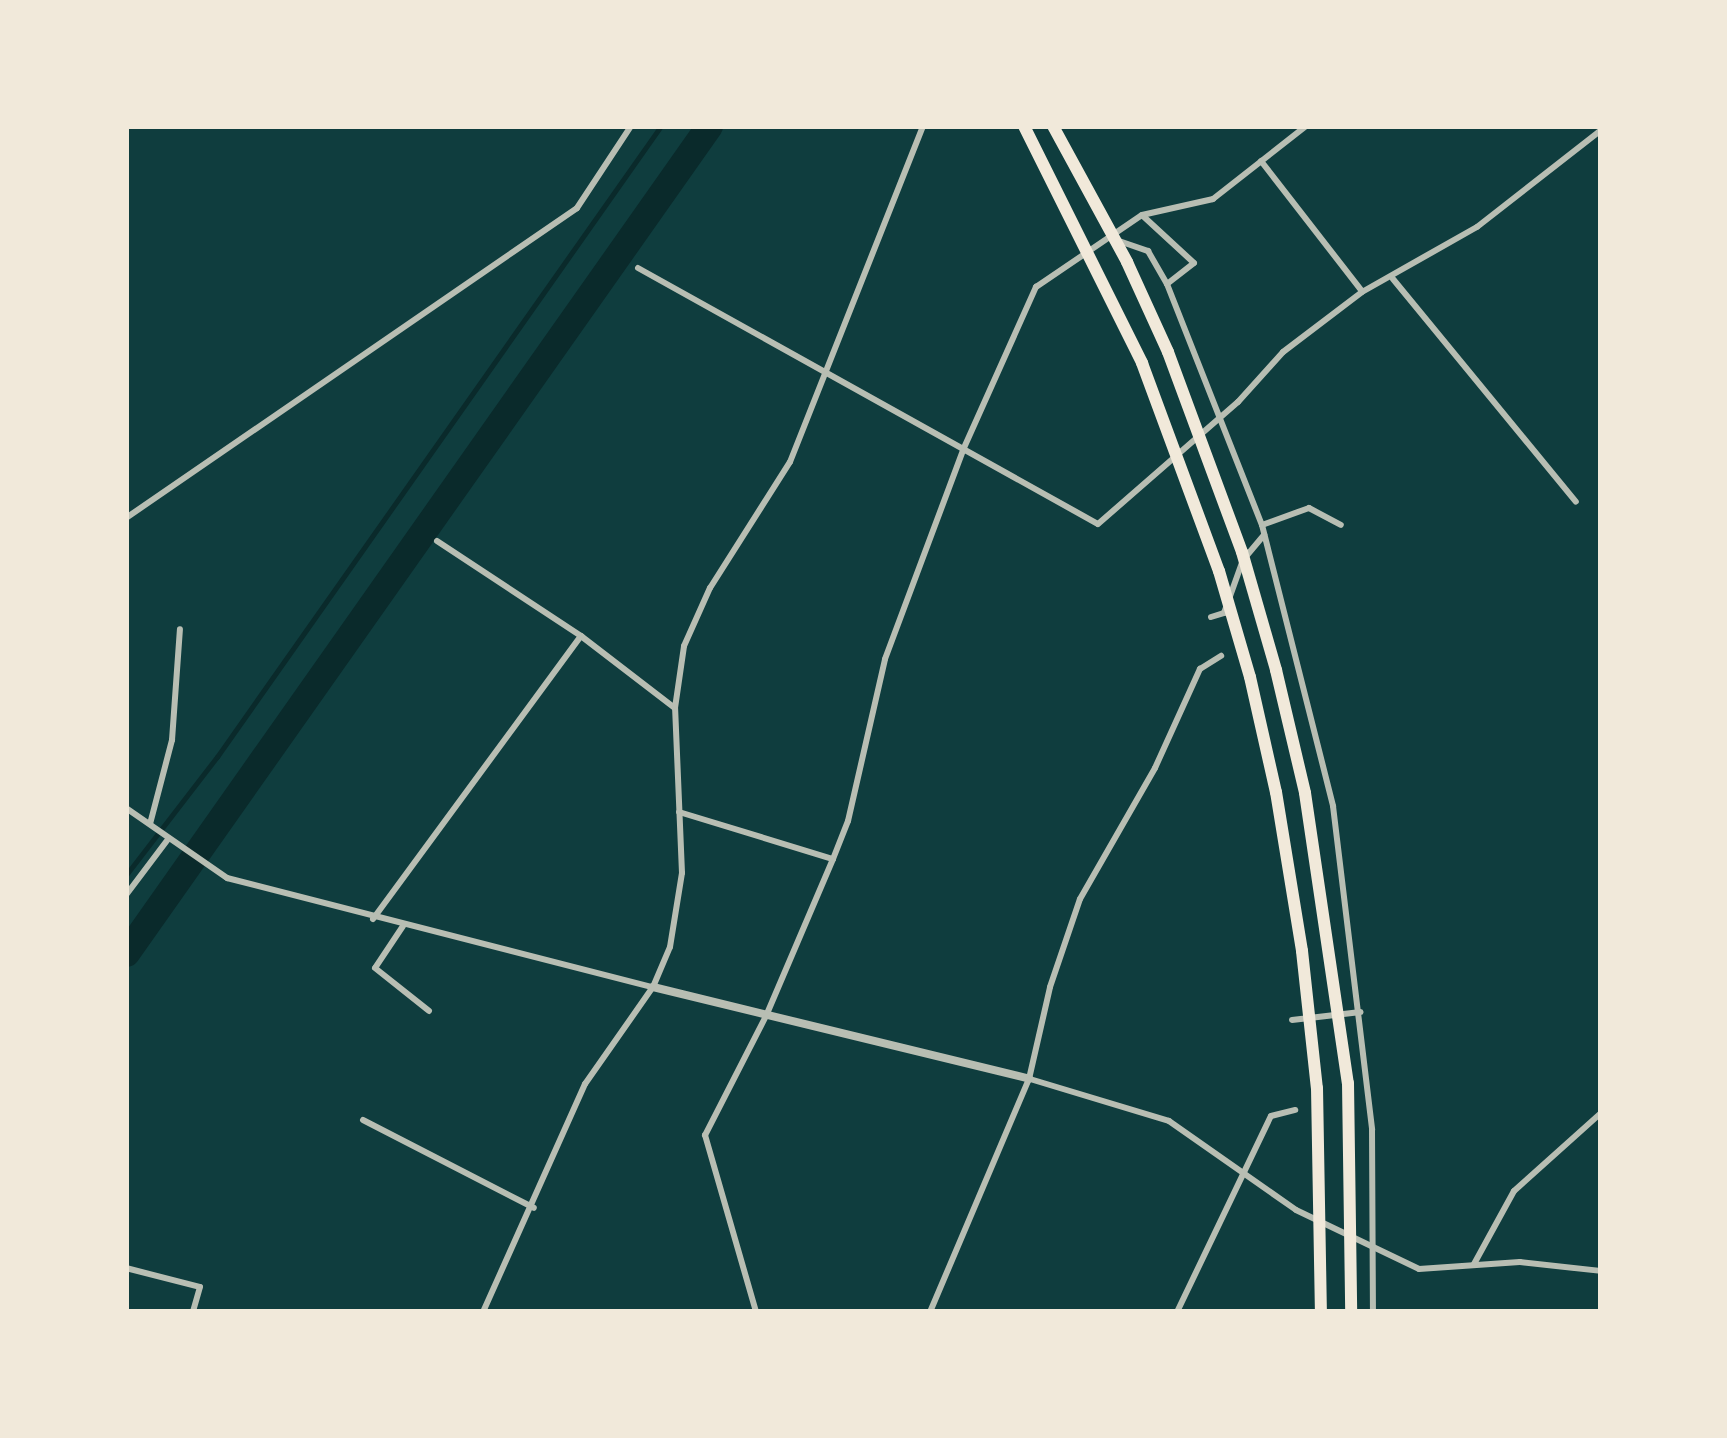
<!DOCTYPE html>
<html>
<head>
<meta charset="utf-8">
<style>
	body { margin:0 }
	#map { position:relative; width:1727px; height:1438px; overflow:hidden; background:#0f3d3e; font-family:Inter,sans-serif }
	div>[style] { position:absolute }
	.stream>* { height:4.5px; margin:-2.25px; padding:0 2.25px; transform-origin:2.25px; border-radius:2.25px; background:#0a2a2b }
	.river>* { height:27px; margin:-13.5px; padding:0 13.5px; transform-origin:13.5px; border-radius:13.5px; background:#0a2a2b }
	.minor>* { height:6px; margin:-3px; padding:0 3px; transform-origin:3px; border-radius:3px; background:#b8beb3 }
	.tertiary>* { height:8px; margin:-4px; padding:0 4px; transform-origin:4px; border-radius:4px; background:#b8beb3 }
	.motorway>* { height:12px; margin:-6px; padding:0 6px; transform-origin:6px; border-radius:6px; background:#f1e9da }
	span { translate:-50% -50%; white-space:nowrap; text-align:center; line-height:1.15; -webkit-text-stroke:12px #f1e9da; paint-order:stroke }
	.frame { position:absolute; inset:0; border:129px solid #f1e9da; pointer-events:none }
</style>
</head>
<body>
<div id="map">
	<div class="stream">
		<i style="left:126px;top:875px;width:149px;rotate:-52.4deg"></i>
		<i style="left:217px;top:757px;width:772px;rotate:-54.87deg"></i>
	</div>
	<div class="river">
		<i style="left:126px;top:953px;width:1012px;rotate:-54.82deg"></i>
	</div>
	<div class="minor">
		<i style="left:1261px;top:161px;width:165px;rotate:52.2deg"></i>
		<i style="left:1119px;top:241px;width:31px;rotate:19deg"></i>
		<i style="left:1148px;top:251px;width:38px;rotate:60deg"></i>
		<i style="left:1167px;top:284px;width:34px;rotate:-38deg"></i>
		<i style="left:1194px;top:263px;width:69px;rotate:-137.3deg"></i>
		<i style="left:638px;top:268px;width:526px;rotate:29.1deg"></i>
		<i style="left:1098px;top:524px;width:186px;rotate:-41.1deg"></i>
		<i style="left:1238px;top:402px;width:67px;rotate:-48deg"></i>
		<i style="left:1283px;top:352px;width:99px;rotate:-37.2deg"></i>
		<i style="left:1362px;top:292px;width:132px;rotate:-29.5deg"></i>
		<i style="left:1477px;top:227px;width:157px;rotate:-38deg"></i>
		<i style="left:1393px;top:279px;width:288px;rotate:50.6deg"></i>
		<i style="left:1167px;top:284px;width:259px;rotate:68.5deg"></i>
		<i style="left:1262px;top:525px;width:290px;rotate:75.8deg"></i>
		<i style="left:1333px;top:806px;width:326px;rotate:83.1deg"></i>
		<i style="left:1372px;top:1130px;width:182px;rotate:89.7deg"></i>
		<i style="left:126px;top:518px;width:547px;rotate:-34.5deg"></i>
		<i style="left:577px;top:208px;width:98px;rotate:-56.6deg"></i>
		<i style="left:1262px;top:525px;width:50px;rotate:-19.9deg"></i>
		<i style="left:1309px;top:508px;width:36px;rotate:28deg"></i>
		<i style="left:437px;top:541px;width:173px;rotate:33.4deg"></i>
		<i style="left:581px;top:636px;width:118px;rotate:37.5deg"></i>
		<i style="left:1211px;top:617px;width:14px;rotate:-17deg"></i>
		<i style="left:1224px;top:613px;width:56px;rotate:-70.3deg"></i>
		<i style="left:1243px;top:560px;width:33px;rotate:-50deg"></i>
		<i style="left:126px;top:808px;width:123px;rotate:34.7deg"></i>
		<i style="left:227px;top:878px;width:440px;rotate:14.4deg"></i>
		<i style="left:679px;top:812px;width:161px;rotate:17deg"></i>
		<i style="left:833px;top:859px;width:171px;rotate:113.1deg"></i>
		<i style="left:766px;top:1016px;width:134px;rotate:117.1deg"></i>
		<i style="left:705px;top:1135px;width:184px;rotate:73.9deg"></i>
		<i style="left:150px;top:824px;width:87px;rotate:-75.3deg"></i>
		<i style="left:172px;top:740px;width:111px;rotate:-85.9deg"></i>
		<i style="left:833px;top:859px;width:41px;rotate:-68.5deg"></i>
		<i style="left:848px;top:821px;width:166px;rotate:-77.1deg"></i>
		<i style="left:885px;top:659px;width:223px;rotate:-69.5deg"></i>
		<i style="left:963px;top:450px;width:179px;rotate:-65.9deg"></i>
		<i style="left:1036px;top:287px;width:128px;rotate:-34.2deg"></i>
		<i style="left:1142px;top:215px;width:73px;rotate:-12.7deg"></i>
		<i style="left:1213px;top:199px;width:118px;rotate:-38.1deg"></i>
		<i style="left:126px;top:895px;width:71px;rotate:-53deg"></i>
		<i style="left:373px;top:919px;width:351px;rotate:-53.7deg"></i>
		<i style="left:403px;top:926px;width:50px;rotate:123.7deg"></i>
		<i style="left:375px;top:968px;width:69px;rotate:38.5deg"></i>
		<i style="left:1292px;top:1020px;width:69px;rotate:-6.6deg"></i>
		<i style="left:1030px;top:1079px;width:145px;rotate:16.8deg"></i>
		<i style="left:1169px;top:1121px;width:155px;rotate:35deg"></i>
		<i style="left:1296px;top:1210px;width:136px;rotate:25.6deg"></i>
		<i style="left:1419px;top:1269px;width:101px;rotate:-4deg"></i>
		<i style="left:1520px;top:1262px;width:81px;rotate:6.3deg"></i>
		<i style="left:363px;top:1120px;width:192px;rotate:27.2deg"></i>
		<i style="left:1474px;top:1264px;width:83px;rotate:-61.3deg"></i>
		<i style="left:1514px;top:1191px;width:117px;rotate:-41.9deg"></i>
		<i style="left:126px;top:1268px;width:76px;rotate:14.4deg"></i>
		<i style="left:200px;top:1287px;width:26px;rotate:106deg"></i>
		<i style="left:483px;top:1312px;width:250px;rotate:-65.9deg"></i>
		<i style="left:585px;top:1084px;width:118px;rotate:-55deg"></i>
		<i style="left:653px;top:987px;width:43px;rotate:-67deg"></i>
		<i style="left:670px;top:947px;width:75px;rotate:-80.8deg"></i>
		<i style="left:682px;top:873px;width:165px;rotate:-92.4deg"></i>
		<i style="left:675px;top:708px;width:63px;rotate:-81.7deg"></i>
		<i style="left:684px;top:646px;width:64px;rotate:-65.9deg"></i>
		<i style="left:710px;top:588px;width:149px;rotate:-57.6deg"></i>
		<i style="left:790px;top:462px;width:361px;rotate:-68.4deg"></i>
		<i style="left:930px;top:1312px;width:253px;rotate:-67deg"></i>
		<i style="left:1029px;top:1079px;width:94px;rotate:-77.1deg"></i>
		<i style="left:1050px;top:987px;width:93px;rotate:-71.2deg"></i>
		<i style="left:1080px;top:899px;width:151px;rotate:-60.2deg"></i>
		<i style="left:1155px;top:768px;width:109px;rotate:-65.6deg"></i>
		<i style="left:1200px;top:669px;width:25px;rotate:-32deg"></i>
		<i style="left:1177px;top:1312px;width:217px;rotate:-64.4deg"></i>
		<i style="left:1271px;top:1116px;width:25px;rotate:-14deg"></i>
	</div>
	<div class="tertiary">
		<i style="left:653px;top:987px;width:387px;rotate:13.7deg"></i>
	</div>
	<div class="motorway">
		<i style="left:1024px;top:126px;width:265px;rotate:63.5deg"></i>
		<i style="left:1142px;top:363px;width:222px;rotate:69.7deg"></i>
		<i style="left:1219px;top:571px;width:110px;rotate:73.7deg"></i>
		<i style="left:1250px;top:677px;width:118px;rotate:77.3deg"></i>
		<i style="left:1276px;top:792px;width:161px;rotate:80.7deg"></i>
		<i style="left:1302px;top:951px;width:138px;rotate:83.8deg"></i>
		<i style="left:1317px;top:1088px;width:224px;rotate:89deg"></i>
		<i style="left:1053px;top:126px;width:155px;rotate:61.4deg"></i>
		<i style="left:1127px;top:262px;width:99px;rotate:65.5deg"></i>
		<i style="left:1168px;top:352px;width:213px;rotate:69.7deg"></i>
		<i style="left:1242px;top:552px;width:123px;rotate:73.9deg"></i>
		<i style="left:1276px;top:670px;width:126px;rotate:76.7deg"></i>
		<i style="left:1305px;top:793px;width:293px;rotate:81.6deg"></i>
		<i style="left:1348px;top:1083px;width:229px;rotate:89.2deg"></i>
	</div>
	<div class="frame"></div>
</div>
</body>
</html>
